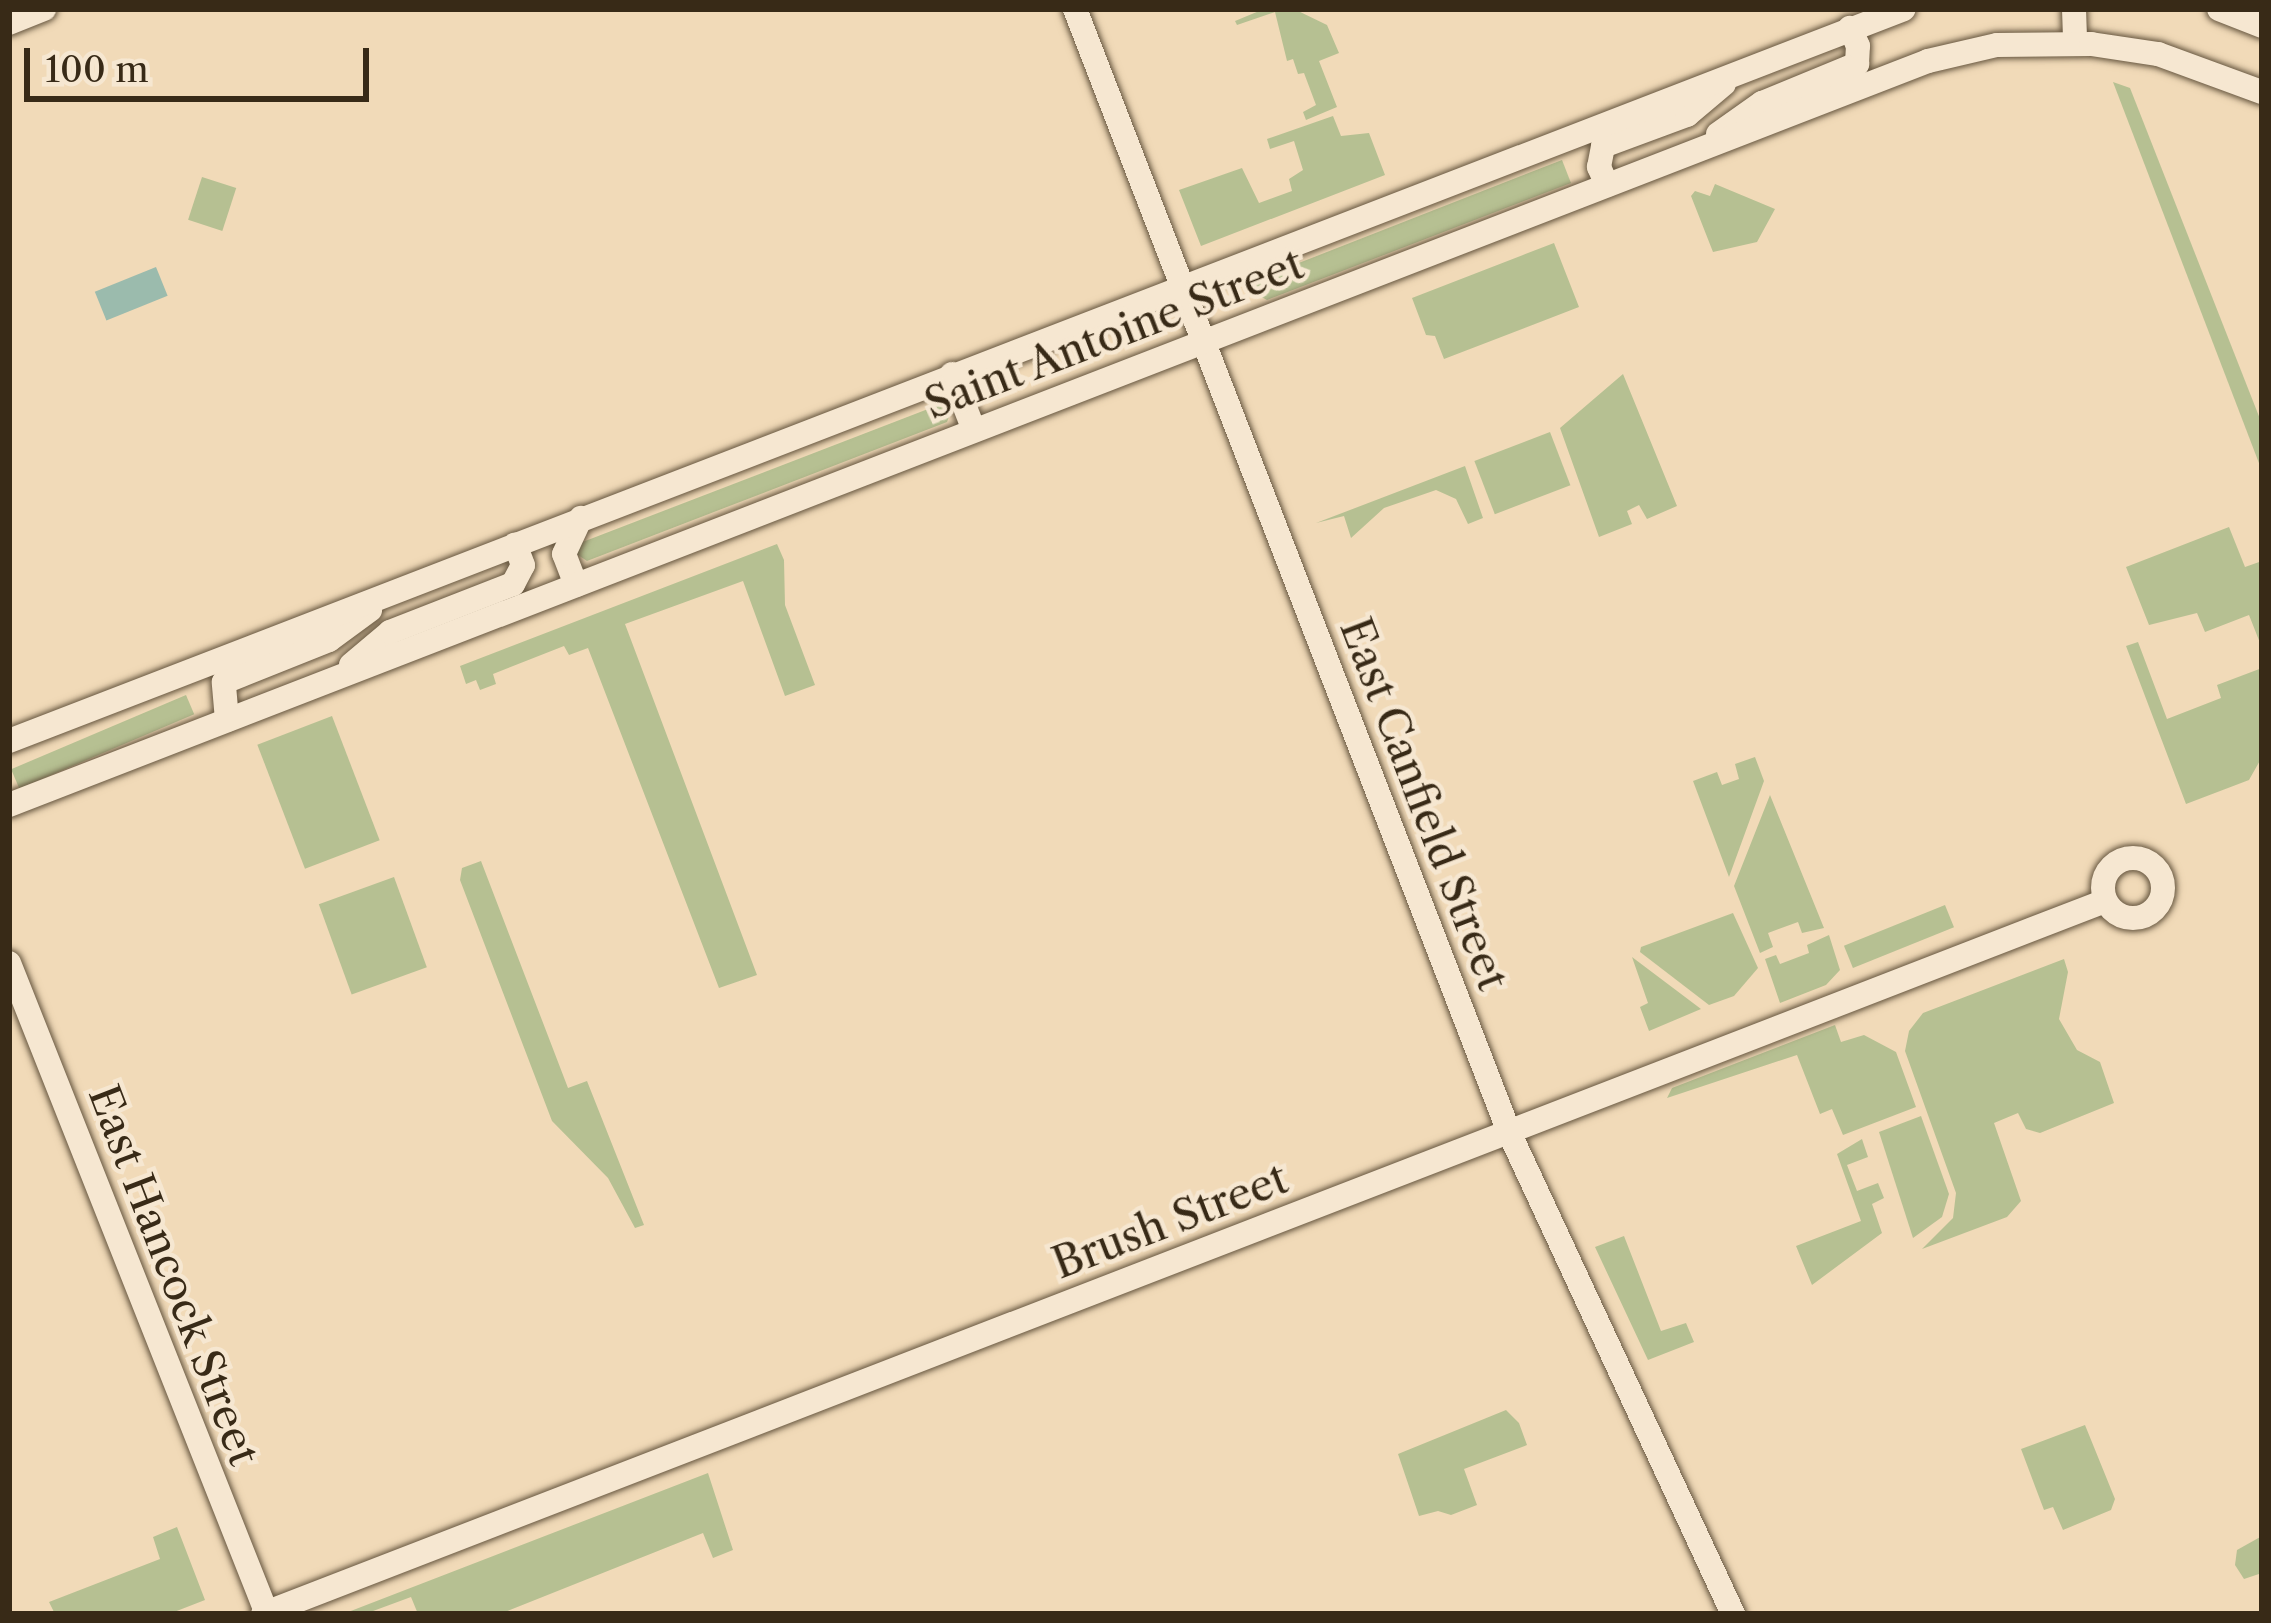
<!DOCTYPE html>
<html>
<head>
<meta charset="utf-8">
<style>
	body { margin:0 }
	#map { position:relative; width:2271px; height:1623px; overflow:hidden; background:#f1dab8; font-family:"Libre Caslon Text",serif }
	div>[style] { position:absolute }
	.green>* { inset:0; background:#b6c092; transform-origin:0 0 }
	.water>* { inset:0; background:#9bbbad; transform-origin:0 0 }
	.roads { filter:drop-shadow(0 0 3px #66563f) drop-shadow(0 0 3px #66563f) }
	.minor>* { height:24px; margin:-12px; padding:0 12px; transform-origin:12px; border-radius:12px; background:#f6e7d1 }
	.minor>.ring { margin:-12px; padding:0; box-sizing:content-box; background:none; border:24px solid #f6e7d1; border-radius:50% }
	span { translate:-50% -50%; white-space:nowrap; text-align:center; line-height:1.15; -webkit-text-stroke:9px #f6e7d1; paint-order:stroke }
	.street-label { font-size:42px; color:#382a17 }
	.frame { position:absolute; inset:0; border:12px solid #382a17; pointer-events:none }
	.scale { position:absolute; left:24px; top:48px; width:345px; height:54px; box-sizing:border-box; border:6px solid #382a17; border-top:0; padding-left:15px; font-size:36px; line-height:42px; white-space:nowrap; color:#382a17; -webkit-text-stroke:9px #f6e7d1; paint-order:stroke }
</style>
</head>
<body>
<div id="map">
	<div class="green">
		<i style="clip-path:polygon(1264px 9px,1294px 9px,1327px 25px,1339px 53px,1319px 61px,1337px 107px,1306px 120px,1303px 112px,1316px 105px,1304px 73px,1298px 74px,1293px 59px,1287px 61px,1275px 12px,1237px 25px,1235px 21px)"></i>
		<i style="clip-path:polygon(2113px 82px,2130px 88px,2262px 424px,2262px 471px)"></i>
		<i style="clip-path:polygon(1333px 116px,1341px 136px,1369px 133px,1385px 175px,1201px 246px,1179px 190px,1242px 168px,1259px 203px,1292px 191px,1289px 179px,1303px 170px,1294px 141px,1270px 149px,1267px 139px)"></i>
		<i style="clip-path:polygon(1562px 160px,1571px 183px,1267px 300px,1256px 294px,1256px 282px,1263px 277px)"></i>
		<i style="left:202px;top:177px;width:36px;height:45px;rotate:18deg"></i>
		<i style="clip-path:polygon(1715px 184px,1775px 209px,1757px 242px,1713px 252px,1691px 196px,1695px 191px,1710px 196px)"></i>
		<i style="clip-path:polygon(1554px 243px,1579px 307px,1444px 359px,1435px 336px,1426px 335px,1412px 298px)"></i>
		<i style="clip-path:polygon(1623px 374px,1677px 506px,1647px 519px,1639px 505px,1627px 511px,1632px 524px,1599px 537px,1560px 428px)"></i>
		<i style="clip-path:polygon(941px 404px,952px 409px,947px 422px,587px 561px,575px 553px,580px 543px)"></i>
		<i style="left:1550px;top:432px;width:57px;height:81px;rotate:69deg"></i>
		<i style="clip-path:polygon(1465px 466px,1483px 518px,1468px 524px,1456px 499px,1436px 490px,1384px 508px,1351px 538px,1344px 516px,1316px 523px)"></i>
		<i style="clip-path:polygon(2229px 527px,2245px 567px,2262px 561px,2262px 648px,2249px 615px,2205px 632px,2197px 613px,2149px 625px,2126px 567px)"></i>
		<i style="clip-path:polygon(777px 544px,784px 560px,785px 605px,815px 685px,785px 696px,743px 581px,625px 624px,757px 975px,719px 988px,588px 648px,569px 655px,564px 646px,493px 674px,496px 684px,480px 690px,476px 680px,466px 684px,460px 666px)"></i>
		<i style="clip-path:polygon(2138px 642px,2167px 719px,2221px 698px,2217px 685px,2262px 668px,2262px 757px,2249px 780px,2186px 804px,2126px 646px)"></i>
		<i style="left:186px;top:695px;width:21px;height:190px;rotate:67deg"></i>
		<i style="left:332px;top:716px;width:133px;height:80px;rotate:69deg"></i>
		<i style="clip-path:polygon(1755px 757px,1764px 781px,1729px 877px,1693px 781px,1717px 772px,1722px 785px,1739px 779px,1735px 764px)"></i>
		<i style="clip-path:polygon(1770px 795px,1824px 928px,1802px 933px,1798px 922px,1768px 933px,1773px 947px,1760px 953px,1734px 886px)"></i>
		<i style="clip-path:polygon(481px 861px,568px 1088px,587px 1081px,644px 1225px,635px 1228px,608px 1178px,552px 1121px,460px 880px,462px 868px)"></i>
		<i style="left:394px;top:877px;width:96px;height:80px;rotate:70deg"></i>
		<i style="left:1945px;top:905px;width:24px;height:109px;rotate:68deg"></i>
		<i style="clip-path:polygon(1733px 913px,1758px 968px,1734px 996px,1709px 1005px,1640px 952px,1641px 947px)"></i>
		<i style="clip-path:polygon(1829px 935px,1840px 970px,1826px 985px,1780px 1003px,1765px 959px,1776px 955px,1780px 964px,1809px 953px,1807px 945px)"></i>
		<i style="clip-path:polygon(1632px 957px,1701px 1009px,1649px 1031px,1640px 1007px,1648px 1003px)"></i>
		<i style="clip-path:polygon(2064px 959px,2068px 972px,2059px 1019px,2077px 1050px,2100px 1062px,2114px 1103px,2040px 1133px,2026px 1129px,2018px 1113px,1994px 1123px,2021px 1201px,2007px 1217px,1922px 1249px,1953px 1218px,1956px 1193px,1905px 1051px,1909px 1031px,1923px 1013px)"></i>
		<i style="clip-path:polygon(1835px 1025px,1841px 1042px,1864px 1035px,1896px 1052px,1916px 1107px,1843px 1135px,1832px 1109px,1820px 1114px,1797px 1055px,1667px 1098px,1672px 1088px)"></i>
		<i style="clip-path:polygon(1921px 1116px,1949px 1194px,1942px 1217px,1913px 1238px,1879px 1132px)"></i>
		<i style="clip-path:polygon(1862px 1139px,1868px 1157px,1847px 1165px,1857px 1191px,1878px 1183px,1884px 1198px,1872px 1204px,1882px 1233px,1812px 1285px,1796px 1246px,1861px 1221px,1837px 1154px)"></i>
		<i style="clip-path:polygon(1624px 1236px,1661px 1331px,1686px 1323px,1694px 1342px,1648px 1360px,1595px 1247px)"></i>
		<i style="clip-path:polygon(1506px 1410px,1519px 1423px,1527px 1445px,1464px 1469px,1477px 1505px,1451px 1515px,1438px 1511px,1419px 1516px,1398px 1454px)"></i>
		<i style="clip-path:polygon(2085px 1425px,2115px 1499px,2111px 1510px,2063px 1530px,2053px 1507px,2044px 1510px,2021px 1449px)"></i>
		<i style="clip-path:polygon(708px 1473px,733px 1550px,713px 1558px,703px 1533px,500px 1614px,418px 1614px,411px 1597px,365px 1614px,343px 1614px)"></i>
		<i style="clip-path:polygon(177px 1527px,205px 1600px,169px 1614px,55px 1614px,49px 1602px,160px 1559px,153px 1537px)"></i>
		<i style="clip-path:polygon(2262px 1536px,2262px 1573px,2244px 1579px,2235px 1565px,2237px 1550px)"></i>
	</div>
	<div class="water">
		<i style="left:156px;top:267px;width:31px;height:66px;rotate:68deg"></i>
	</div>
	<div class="roads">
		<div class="minor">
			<i style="left:1075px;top:9px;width:1204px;rotate:68.87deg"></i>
			<i style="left:1509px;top:1132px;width:532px;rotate:65.07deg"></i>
			<i style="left:2074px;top:9px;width:34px;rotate:88deg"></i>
			<i style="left:2219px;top:9px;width:46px;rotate:21.6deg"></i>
			<i style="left:9px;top:23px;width:38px;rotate:-22deg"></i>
			<i style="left:1718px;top:134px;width:54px;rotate:-35.2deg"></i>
			<i style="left:1762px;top:103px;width:103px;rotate:-22.3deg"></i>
			<i style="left:1857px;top:64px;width:18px;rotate:-87deg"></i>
			<i style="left:1858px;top:46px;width:20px;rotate:-114deg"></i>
			<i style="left:1607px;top:185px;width:20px;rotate:-114deg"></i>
			<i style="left:1599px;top:167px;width:21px;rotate:-79deg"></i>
			<i style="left:1603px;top:146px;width:90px;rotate:-20.3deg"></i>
			<i style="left:1687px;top:115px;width:48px;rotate:-40deg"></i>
			<i style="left:952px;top:374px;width:60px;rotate:68.6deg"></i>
			<i style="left:576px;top:585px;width:33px;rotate:-111deg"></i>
			<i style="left:564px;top:554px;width:40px;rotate:-65deg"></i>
			<i style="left:351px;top:665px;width:51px;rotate:-40.2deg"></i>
			<i style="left:390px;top:632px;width:132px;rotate:-21.3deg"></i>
			<i style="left:513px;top:584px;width:21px;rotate:-62deg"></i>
			<i style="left:523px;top:565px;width:22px;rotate:-111deg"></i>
			<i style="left:227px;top:720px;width:38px;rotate:-95deg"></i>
			<i style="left:224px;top:682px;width:113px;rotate:-21.8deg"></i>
			<i style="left:329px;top:640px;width:51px;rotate:-36.2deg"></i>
			<i style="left:9px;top:741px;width:2031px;rotate:-21.12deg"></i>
			<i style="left:9px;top:805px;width:2058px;rotate:-21.19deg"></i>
			<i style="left:1928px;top:61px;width:71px;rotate:-13.1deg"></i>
			<i style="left:1997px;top:45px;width:94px;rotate:-0.6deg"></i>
			<i style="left:2091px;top:44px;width:68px;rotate:8.5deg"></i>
			<i style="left:2158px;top:54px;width:111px;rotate:20.1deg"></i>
			<i class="ring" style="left:2103px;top:858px;width:36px;height:36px"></i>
			<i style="left:9px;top:963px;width:700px;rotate:68.38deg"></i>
			<i style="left:263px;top:1614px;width:1975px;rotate:-21.16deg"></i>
		</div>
	</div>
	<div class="street-label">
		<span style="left:1114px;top:334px;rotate:-21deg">Saint Antoine Street</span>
		<span style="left:1424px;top:804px;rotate:69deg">East Canfield Street</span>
		<span style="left:1170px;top:1221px;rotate:-21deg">Brush Street</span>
		<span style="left:174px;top:1275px;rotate:69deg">East Hancock Street</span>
	</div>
	<div class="frame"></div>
	<div class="scale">100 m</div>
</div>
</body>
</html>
